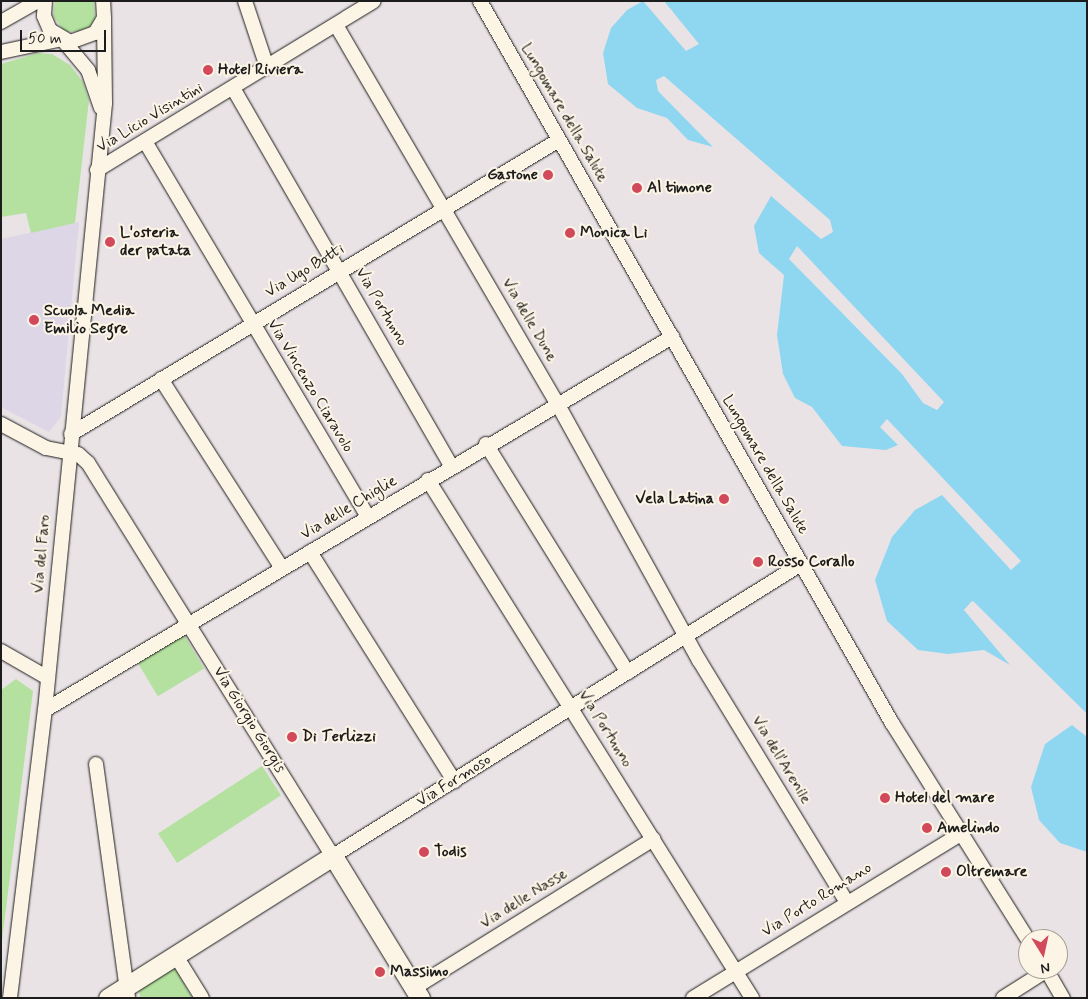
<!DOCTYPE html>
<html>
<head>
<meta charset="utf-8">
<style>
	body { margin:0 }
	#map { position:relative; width:1088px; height:999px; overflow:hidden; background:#e9e3e6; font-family:Mynerve,sans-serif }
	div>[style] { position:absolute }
	.built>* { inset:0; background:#dcd6e7 }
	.green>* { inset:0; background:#b4e19f; transform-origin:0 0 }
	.water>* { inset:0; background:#8fd7f1 }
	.pier>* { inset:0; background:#e9e3e6 }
	.roads { filter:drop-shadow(0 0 1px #1c1c1c) drop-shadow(0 0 1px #1c1c1c) }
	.street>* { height:14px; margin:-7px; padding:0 7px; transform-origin:7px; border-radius:7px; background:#fcf5e5 }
	.secondary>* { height:19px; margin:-9.5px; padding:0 9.5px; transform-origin:9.5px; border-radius:9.5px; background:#fcf5e5 }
	.dots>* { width:14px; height:14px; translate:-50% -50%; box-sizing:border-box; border:2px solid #fcf5e5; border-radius:50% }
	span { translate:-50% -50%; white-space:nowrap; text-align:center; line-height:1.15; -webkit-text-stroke:4px #fcf5e5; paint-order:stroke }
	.poi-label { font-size:16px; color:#1c1c1c; font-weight:700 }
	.left { translate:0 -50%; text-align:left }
	.right { translate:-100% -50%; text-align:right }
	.street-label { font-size:16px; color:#1c1c1c }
	.frame { position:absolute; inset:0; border:2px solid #1c1c1c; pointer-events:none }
	.north { position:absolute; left:1018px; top:929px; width:50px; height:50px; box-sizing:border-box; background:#fcf5e5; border:1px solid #a29e95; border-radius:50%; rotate:170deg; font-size:14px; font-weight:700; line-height:20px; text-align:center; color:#1c1c1c }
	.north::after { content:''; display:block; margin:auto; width:18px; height:22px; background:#d1495b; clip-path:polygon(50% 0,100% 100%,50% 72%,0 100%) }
	.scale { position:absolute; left:20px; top:30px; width:86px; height:22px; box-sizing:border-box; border:2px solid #1c1c1c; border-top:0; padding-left:6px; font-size:15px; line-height:18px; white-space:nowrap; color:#1c1c1c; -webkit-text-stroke:4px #fcf5e5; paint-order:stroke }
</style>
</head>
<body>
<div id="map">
	<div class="built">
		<i style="clip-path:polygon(79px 222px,61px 416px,49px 432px,1px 407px,1px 239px)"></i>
	</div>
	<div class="green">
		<i style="clip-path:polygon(55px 1px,94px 1px,95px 21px,86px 31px,65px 32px,53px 16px)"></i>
		<i style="clip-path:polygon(38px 53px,52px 54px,70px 65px,83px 82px,89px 100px,75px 223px,31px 233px,26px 213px,1px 217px,1px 64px)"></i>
		<i style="left:184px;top:635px;width:39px;height:54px;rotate:59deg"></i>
		<i style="clip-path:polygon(16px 679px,33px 691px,1px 949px,1px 690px)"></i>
		<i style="left:262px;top:766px;width:35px;height:124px;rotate:57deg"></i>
		<i style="clip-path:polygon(174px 966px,192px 998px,140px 998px,139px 987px)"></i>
	</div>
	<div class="water">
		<i style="clip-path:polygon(evenodd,643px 1px,686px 51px,699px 44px,664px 1px,1087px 1px,1087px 714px,973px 601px,964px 610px,1010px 665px,984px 650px,948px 654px,918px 650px,887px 621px,875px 580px,892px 537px,915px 510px,942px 495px,1011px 570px,1021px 561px,887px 419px,880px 427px,898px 445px,886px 450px,842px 446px,812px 407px,795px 398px,783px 374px,777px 335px,784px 275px,759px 253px,754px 226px,771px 196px,821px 239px,833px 232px,830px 220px,664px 76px,656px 80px,658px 91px,713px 147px,688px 140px,667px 118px,637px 108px,608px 84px,603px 53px,611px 28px,627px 10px,643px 1px,797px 246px,944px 402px,937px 410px,923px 403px,902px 374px,789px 259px,797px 246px)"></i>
		<i style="clip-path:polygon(1072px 725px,1087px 737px,1087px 852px,1060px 843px,1039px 820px,1031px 787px,1045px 744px)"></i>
	</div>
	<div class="pier">
		<i style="clip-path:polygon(972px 601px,1087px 714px,1087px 716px,972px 604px,967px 610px,982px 628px,964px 610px)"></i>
	</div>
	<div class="roads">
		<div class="street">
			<i style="left:45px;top:1px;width:15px;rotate:94deg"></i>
			<i style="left:44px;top:16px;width:15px;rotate:67deg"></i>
			<i style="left:50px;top:30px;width:23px;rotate:31deg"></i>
			<i style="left:70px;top:42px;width:27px;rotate:-20deg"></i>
			<i style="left:95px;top:33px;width:17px;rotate:-59deg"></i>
			<i style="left:104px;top:18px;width:17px;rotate:-93deg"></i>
			<i style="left:245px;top:1px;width:70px;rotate:71.6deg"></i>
			<i style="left:480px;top:1px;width:831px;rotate:60.29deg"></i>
			<i style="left:892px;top:723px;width:256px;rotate:57.9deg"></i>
			<i style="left:1px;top:22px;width:43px;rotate:-29.6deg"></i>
			<i style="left:336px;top:25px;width:438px;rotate:59.7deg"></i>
			<i style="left:557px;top:403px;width:294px;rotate:61.1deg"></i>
			<i style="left:699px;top:660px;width:284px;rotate:58.6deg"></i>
			<i style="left:1px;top:52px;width:62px;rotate:-12deg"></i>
			<i style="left:62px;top:39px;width:40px;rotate:50deg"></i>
			<i style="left:88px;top:70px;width:40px;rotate:71.1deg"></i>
			<i style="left:233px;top:88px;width:435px;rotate:60deg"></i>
			<i style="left:146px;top:143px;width:435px;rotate:59.3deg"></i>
			<i style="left:97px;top:170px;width:324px;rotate:-31.4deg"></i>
			<i style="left:161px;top:379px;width:224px;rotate:57.4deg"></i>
			<i style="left:1px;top:424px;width:51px;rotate:28.1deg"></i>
			<i style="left:46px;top:448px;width:33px;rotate:11deg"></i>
			<i style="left:78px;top:454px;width:13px;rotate:42deg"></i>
			<i style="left:88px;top:463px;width:463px;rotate:58.1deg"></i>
			<i style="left:333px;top:856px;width:552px;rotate:-31.96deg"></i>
			<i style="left:71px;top:434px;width:570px;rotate:-31.07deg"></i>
			<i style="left:486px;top:444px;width:269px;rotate:58.2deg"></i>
			<i style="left:428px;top:480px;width:611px;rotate:57.97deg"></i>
			<i style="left:310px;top:552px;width:271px;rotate:57.8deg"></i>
			<i style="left:1px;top:651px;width:54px;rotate:29.9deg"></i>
			<i style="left:45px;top:710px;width:730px;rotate:-30.75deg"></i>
			<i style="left:96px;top:764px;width:236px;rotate:82.2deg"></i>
			<i style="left:176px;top:956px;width:49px;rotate:58.2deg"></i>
			<i style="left:1046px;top:969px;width:34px;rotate:60deg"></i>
			<i style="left:414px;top:988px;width:282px;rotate:-31.9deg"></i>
			<i style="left:10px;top:998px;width:290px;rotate:-83.1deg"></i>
			<i style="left:45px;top:710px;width:610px;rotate:-84.35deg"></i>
			<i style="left:105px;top:103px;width:85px;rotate:-90.7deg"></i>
			<i style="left:693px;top:998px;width:314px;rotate:-31.5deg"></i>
			<i style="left:1003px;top:998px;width:52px;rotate:-32.5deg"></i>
		</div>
		<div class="secondary">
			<i style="left:108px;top:998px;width:266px;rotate:-32.3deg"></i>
			<i style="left:333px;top:856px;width:167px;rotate:58.5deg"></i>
		</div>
	</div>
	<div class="dots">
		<i style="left:208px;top:70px;background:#d1495b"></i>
		<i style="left:548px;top:175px;background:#d1495b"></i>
		<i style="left:637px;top:188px;background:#d1495b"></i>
		<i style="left:570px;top:233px;background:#d1495b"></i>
		<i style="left:110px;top:242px;background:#d1495b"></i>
		<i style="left:34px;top:320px;background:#d1495b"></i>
		<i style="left:724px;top:499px;background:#d1495b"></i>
		<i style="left:758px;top:562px;background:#d1495b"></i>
		<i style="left:292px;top:737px;background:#d1495b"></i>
		<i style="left:885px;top:798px;background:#d1495b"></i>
		<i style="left:927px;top:828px;background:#d1495b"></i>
		<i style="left:424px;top:852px;background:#d1495b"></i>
		<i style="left:946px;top:872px;background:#d1495b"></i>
		<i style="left:380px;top:972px;background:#d1495b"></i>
	</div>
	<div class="poi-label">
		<span class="left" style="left:218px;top:70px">Hotel Riviera</span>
		<span class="right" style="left:538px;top:175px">Gastone</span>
		<span class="left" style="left:647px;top:188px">Al timone</span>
		<span class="left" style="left:120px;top:242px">L'osteria<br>der patata</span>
		<span class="left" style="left:580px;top:233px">Monica Li</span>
		<span class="left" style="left:44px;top:320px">Scuola Media<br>Emilio Segre</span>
		<span class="right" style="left:714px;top:499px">Vela Latina</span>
		<span class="left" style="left:768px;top:562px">Rosso Corallo</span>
		<span class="left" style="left:302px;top:737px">Di Terlizzi</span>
		<span class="left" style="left:895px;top:798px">Hotel del mare</span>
		<span class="left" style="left:937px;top:828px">Amelindo</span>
		<span class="left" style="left:434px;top:852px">Todis</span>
		<span class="left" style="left:956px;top:872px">Oltremare</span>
		<span class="left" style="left:390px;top:972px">Massimo</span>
	</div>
	<div class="street-label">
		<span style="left:564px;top:113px;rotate:60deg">Lungomare della Salute</span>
		<span style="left:150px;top:118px;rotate:-31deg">Via Licio Visintini</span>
		<span style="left:305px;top:271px;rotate:-31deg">Via Ugo Botti</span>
		<span style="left:381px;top:307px;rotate:60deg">Via Portunno</span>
		<span style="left:529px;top:320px;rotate:60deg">Via delle Dune</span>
		<span style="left:310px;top:386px;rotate:59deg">Via Vincenzo Ciaravolo</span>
		<span style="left:765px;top:465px;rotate:60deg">Lungomare della Salute</span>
		<span style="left:349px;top:508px;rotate:-31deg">Via delle Chiglie</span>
		<span style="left:42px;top:554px;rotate:-85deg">Via del Faro</span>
		<span style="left:249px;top:720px;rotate:58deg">Via Giorgio Giorgis</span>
		<span style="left:605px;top:729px;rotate:58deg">Via Portunno</span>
		<span style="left:781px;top:760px;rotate:59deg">Via dell'Arenile</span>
		<span style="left:454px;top:781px;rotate:-32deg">Via Formoso</span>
		<span style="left:524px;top:899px;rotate:-32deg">Via delle Nasse</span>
		<span style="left:817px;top:900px;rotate:-32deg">Via Porto Romano</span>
	</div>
	<div class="frame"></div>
	<div class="north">N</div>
	<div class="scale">50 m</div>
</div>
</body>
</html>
